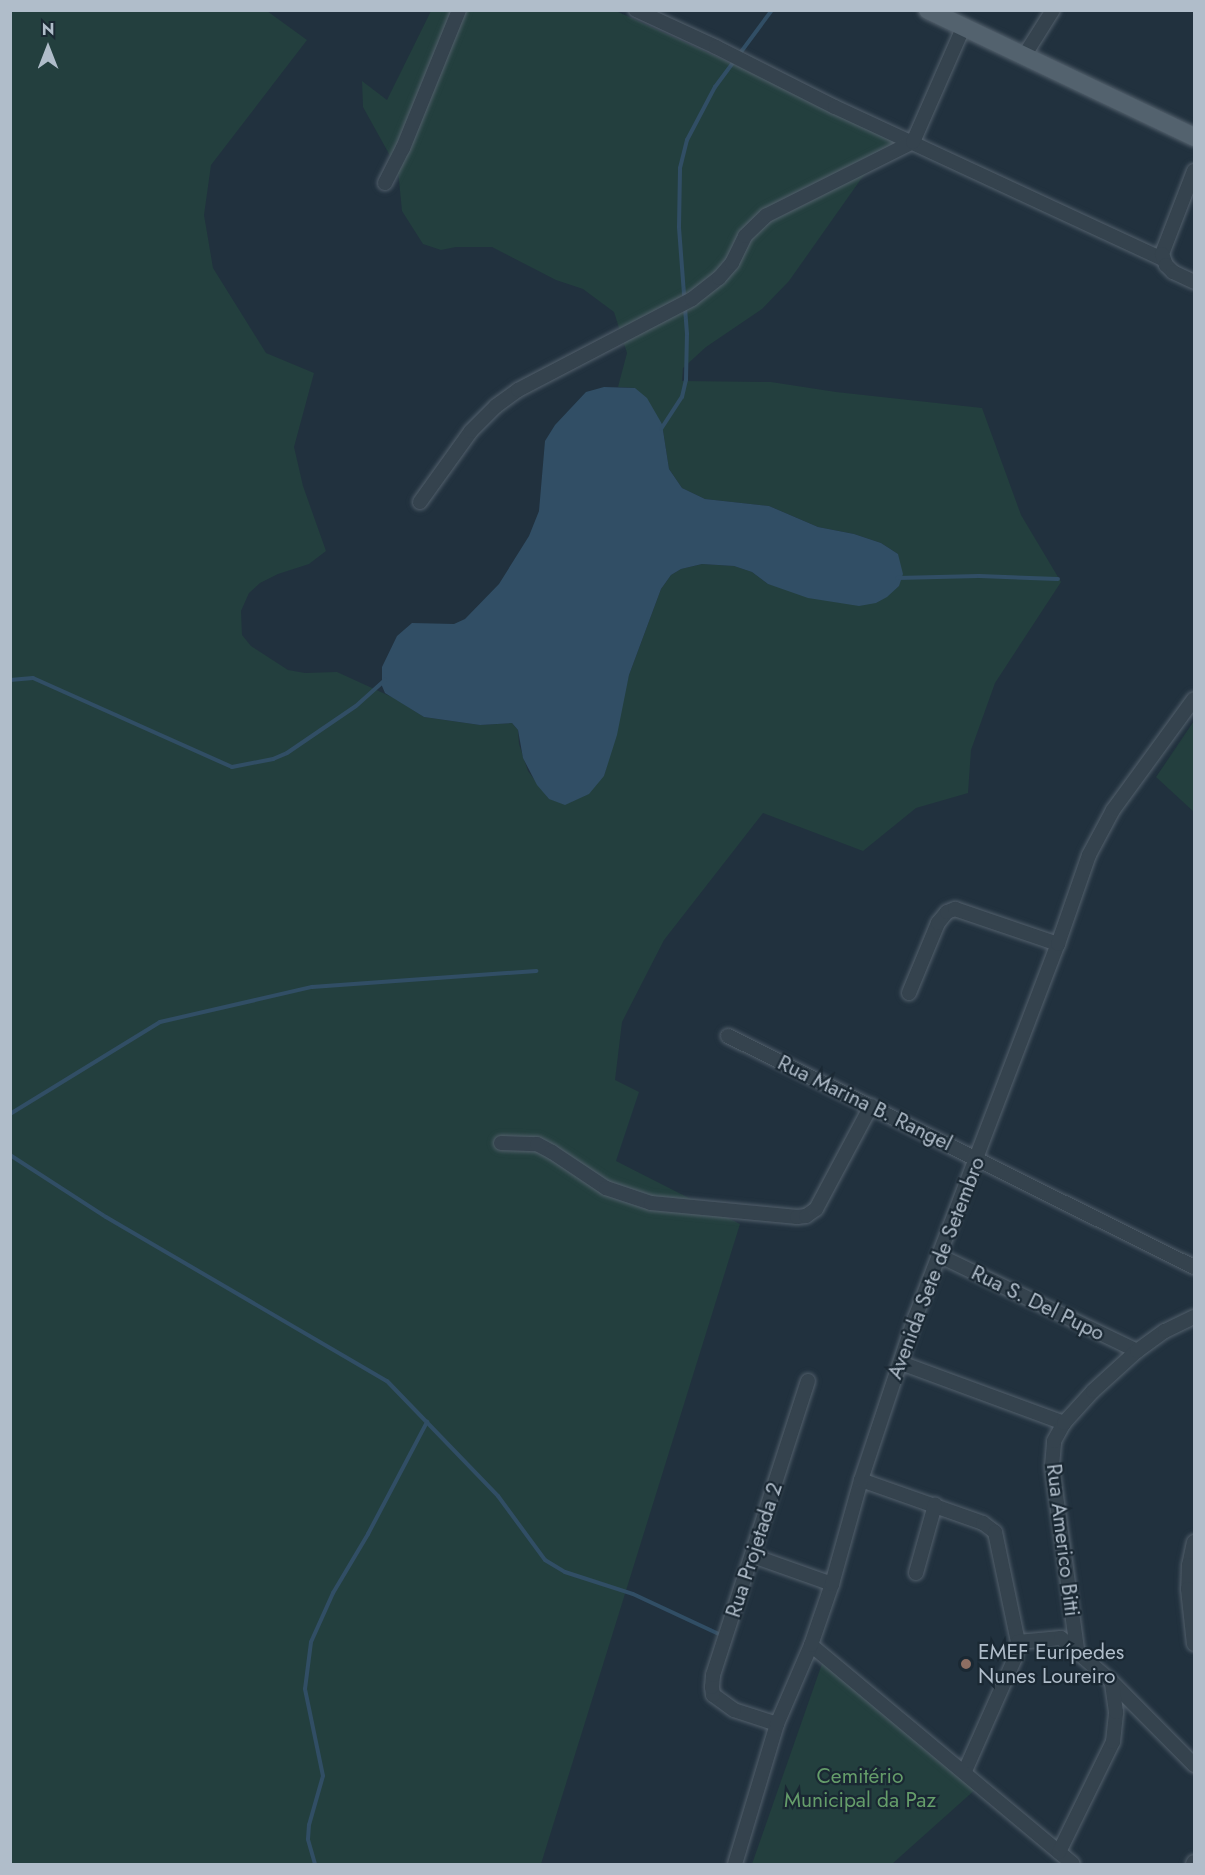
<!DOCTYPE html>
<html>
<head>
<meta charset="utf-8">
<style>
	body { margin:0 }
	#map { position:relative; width:1205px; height:1875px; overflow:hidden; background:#21313e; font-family:Jost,sans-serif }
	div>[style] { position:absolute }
	.green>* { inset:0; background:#233f3e }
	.water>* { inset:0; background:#314e65 }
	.stream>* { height:4px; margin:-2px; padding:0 2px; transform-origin:2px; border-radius:2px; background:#314e65 }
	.roads { filter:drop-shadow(0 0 2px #53606c) drop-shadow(0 0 2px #53606c) }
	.minor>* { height:14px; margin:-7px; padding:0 7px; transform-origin:7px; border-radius:7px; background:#35434e }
	.major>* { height:18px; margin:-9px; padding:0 9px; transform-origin:9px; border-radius:9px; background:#53626e }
	.dots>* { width:16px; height:16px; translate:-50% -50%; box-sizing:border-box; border:3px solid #1a2833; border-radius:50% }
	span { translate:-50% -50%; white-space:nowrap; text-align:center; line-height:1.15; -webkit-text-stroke:4.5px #1a2833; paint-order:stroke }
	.street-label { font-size:21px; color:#b0bdca }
	.poi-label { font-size:21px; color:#b0bdca }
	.left { translate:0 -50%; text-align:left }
	.park-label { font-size:21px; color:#659d6a }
	.frame { position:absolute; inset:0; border:12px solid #b0bdca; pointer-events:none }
	.north { position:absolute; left:18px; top:18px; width:60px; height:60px; -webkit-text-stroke:4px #1a2833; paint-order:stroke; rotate:0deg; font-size:16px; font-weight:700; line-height:24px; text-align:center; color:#b0bdca }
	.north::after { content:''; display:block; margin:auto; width:21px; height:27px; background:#b0bdca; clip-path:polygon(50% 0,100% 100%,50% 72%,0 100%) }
</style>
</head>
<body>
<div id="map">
	<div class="green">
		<i style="clip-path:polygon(11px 11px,267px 11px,307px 40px,211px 165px,204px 215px,213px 268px,266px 353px,314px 373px,294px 447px,303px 486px,326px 551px,309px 564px,278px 574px,260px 583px,249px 593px,241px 611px,242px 635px,251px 646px,288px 670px,305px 673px,337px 672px,394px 698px,424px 717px,480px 725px,512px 723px,518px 730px,519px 744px,528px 771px,549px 799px,604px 776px,629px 675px,661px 589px,671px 575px,681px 569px,702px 564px,734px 566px,752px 572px,768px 584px,841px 603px,876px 603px,899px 586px,898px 554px,881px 543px,854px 534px,818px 527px,769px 506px,705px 499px,682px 488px,669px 469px,662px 424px,635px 388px,618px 387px,627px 353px,614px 312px,583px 289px,556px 280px,492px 247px,456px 247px,441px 250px,423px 244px,402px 211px,398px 170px,363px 107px,362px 81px,387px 100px,431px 11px,616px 11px,898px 139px,861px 179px,789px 281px,762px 309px,706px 347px,683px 368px,682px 381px,771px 382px,836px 392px,982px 408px,1021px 515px,1061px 582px,995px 683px,971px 750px,968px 793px,916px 808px,863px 851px,763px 813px,664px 940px,622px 1022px,615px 1080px,639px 1092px,616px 1161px,740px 1224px,541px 1864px,11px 1864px)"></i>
		<i style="clip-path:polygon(1194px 721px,1194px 812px,1156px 777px)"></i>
		<i style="clip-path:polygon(824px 1658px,977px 1788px,892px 1864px,752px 1864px)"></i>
	</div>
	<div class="water">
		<i style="clip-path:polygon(604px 387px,635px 388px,647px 398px,662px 424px,669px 469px,682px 488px,705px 499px,769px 506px,818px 527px,854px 534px,881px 543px,898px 554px,903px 574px,899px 586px,887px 597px,876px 603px,859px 606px,808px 598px,768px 584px,752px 572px,734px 566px,702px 564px,681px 569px,671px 575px,661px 589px,629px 675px,617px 735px,604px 776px,589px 794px,565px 805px,549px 799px,537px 785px,523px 758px,518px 730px,512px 723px,480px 725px,424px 717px,385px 693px,382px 686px,382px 667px,397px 636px,412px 623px,454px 624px,465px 619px,499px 584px,529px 536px,539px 511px,545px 441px,555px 425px,586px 392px)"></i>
	</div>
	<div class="stream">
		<i style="left:661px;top:429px;width:38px;rotate:-57deg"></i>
		<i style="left:682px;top:397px;width:17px;rotate:-77deg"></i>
		<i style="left:686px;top:380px;width:46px;rotate:-88.8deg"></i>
		<i style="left:687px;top:334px;width:107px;rotate:-94.3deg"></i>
		<i style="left:679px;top:227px;width:59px;rotate:-89deg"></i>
		<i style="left:680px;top:168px;width:29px;rotate:-76deg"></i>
		<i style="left:687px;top:140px;width:60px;rotate:-62.2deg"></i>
		<i style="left:715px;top:87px;width:96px;rotate:-53.5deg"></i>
		<i style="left:897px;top:578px;width:82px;rotate:-1.4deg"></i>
		<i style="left:979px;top:576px;width:79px;rotate:2.2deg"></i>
		<i style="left:10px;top:680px;width:23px;rotate:-5deg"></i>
		<i style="left:33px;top:678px;width:218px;rotate:24.1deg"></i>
		<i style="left:232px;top:767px;width:42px;rotate:-11deg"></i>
		<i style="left:273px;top:759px;width:15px;rotate:-23deg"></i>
		<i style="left:287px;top:753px;width:83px;rotate:-34.3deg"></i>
		<i style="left:356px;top:706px;width:39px;rotate:-42deg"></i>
		<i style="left:10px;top:1114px;width:176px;rotate:-31.5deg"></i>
		<i style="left:160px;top:1022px;width:156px;rotate:-13deg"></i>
		<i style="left:312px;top:987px;width:225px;rotate:-4.1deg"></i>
		<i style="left:10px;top:1155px;width:114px;rotate:32.9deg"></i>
		<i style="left:106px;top:1217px;width:325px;rotate:30.3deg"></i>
		<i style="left:387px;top:1381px;width:160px;rotate:46deg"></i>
		<i style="left:498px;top:1496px;width:79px;rotate:53.7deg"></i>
		<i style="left:545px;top:1560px;width:23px;rotate:31deg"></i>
		<i style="left:565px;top:1572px;width:71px;rotate:17.9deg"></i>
		<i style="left:633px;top:1594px;width:97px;rotate:25deg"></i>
		<i style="left:315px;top:1864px;width:26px;rotate:-106deg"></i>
		<i style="left:308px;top:1839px;width:14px;rotate:-86deg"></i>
		<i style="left:309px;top:1825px;width:51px;rotate:-74.1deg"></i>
		<i style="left:323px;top:1776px;width:89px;rotate:-101.7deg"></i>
		<i style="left:305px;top:1689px;width:47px;rotate:-82.7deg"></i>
		<i style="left:311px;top:1642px;width:54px;rotate:-65.8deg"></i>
		<i style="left:333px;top:1593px;width:69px;rotate:-59.3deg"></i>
		<i style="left:368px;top:1534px;width:127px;rotate:-62.2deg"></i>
	</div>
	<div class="roads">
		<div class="minor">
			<i style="left:636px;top:10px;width:88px;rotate:24.8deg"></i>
			<i style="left:716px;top:47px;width:133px;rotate:26.8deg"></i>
			<i style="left:835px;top:107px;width:361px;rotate:24.9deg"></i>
			<i style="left:1024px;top:56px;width:54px;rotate:-57.8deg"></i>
			<i style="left:1194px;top:171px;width:89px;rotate:111.1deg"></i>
			<i style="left:1162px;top:254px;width:12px;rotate:70deg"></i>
			<i style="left:1166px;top:265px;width:10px;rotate:45deg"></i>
			<i style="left:1173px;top:272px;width:23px;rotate:25deg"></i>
			<i style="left:385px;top:183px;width:39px;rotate:-63deg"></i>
			<i style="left:403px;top:148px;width:149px;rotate:-67.9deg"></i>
			<i style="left:420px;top:502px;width:87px;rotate:-54.3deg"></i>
			<i style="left:471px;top:431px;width:35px;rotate:-45deg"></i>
			<i style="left:496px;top:406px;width:27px;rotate:-36deg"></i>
			<i style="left:518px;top:390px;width:196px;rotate:-27.6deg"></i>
			<i style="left:692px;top:299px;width:34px;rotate:-38deg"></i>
			<i style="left:719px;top:278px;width:20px;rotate:-49deg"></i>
			<i style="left:732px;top:263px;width:30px;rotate:-64deg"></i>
			<i style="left:745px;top:236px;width:30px;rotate:-44deg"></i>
			<i style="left:767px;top:215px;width:163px;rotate:-26.6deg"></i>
			<i style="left:913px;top:142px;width:124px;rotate:-66.3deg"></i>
			<i style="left:909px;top:993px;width:76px;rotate:-67.5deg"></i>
			<i style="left:938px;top:923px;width:14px;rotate:-51deg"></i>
			<i style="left:947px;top:912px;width:9px;rotate:-21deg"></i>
			<i style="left:955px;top:909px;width:109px;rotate:18.8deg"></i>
			<i style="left:728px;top:1036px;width:520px;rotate:26.37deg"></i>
			<i style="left:501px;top:1143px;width:36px;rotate:2deg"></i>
			<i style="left:537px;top:1144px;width:17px;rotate:28deg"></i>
			<i style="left:552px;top:1152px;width:65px;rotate:33.7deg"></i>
			<i style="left:606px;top:1188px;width:47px;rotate:18.4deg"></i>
			<i style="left:651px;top:1203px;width:147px;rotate:5.5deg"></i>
			<i style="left:797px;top:1217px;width:9px;rotate:-6deg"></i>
			<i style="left:806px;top:1216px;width:12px;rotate:-35deg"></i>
			<i style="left:816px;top:1209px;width:117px;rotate:-61.9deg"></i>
			<i style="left:940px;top:1256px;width:219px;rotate:25.7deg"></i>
			<i style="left:901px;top:1363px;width:174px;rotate:20.2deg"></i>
			<i style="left:861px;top:1480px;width:129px;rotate:19.4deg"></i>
			<i style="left:983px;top:1523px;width:15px;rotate:37deg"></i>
			<i style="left:995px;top:1532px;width:112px;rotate:78.2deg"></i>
			<i style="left:1018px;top:1642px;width:16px;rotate:101deg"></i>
			<i style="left:1015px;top:1658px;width:124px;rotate:113.9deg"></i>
			<i style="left:1194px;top:1542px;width:24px;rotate:102deg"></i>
			<i style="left:1189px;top:1565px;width:24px;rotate:92deg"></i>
			<i style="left:1188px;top:1589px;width:55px;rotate:83.8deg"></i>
			<i style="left:753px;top:1556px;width:84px;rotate:19.5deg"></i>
			<i style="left:916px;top:1573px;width:71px;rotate:-74.4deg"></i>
			<i style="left:1018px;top:1642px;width:43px;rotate:-5.3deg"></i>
			<i style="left:1061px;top:1638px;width:67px;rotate:40.8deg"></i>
			<i style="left:1112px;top:1682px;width:117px;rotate:45.3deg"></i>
			<i style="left:811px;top:1645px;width:341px;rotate:39.9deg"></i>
			<i style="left:1077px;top:1649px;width:185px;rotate:-97.8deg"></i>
			<i style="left:1052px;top:1466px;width:25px;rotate:-85deg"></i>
			<i style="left:1054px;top:1441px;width:21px;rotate:-61deg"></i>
			<i style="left:1064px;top:1423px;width:43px;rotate:-47.8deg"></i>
			<i style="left:1093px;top:1391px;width:59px;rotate:-42.3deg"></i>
			<i style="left:1137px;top:1351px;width:34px;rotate:-36deg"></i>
			<i style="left:1165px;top:1331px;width:32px;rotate:-26deg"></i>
			<i style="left:777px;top:1724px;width:45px;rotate:-162deg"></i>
			<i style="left:734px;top:1710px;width:26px;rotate:-144deg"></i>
			<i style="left:713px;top:1695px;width:8px;rotate:-97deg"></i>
			<i style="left:712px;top:1687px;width:12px;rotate:-85deg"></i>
			<i style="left:713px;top:1675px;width:309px;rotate:-72.1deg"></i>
			<i style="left:1059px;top:1852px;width:123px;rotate:-63.9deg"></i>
			<i style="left:1113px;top:1742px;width:30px;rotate:-84deg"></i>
			<i style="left:1116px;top:1712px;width:30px;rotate:-98deg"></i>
			<i style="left:735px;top:1864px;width:146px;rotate:-73.3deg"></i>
			<i style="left:777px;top:1724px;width:86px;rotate:-66.7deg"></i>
			<i style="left:811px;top:1645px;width:65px;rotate:-71deg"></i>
			<i style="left:832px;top:1584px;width:108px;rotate:-74.4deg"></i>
			<i style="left:861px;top:1480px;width:171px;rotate:-71.6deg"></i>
			<i style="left:915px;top:1318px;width:400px;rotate:-69.1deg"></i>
			<i style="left:1058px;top:944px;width:94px;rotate:-70.8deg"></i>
			<i style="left:1089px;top:855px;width:51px;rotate:-61.9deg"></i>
			<i style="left:1113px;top:810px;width:137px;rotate:-53.9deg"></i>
			<i style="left:1193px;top:1864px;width:2px;rotate:-63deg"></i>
		</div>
		<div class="major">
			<i style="left:928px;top:10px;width:295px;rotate:25.5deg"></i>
		</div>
	</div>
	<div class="dots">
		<i style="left:966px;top:1664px;background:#8d6e63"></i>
	</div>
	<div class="street-label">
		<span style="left:865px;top:1103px;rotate:26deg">Rua Marina B. Rangel</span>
		<span style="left:936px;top:1268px;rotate:-69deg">Avenida Sete de Setembro</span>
		<span style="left:1038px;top:1303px;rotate:26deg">Rua S. Del Pupo</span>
		<span style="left:1063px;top:1540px;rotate:83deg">Rua Americo Bitti</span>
		<span style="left:754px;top:1550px;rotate:-72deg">Rua Projetada 2</span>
	</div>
	<div class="poi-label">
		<span class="left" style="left:978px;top:1664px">EMEF Eurípedes<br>Nunes Loureiro</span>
	</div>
	<div class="park-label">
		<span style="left:860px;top:1788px">Cemitério<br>Municipal da Paz</span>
	</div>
	<div class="frame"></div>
	<div class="north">N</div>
</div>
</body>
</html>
